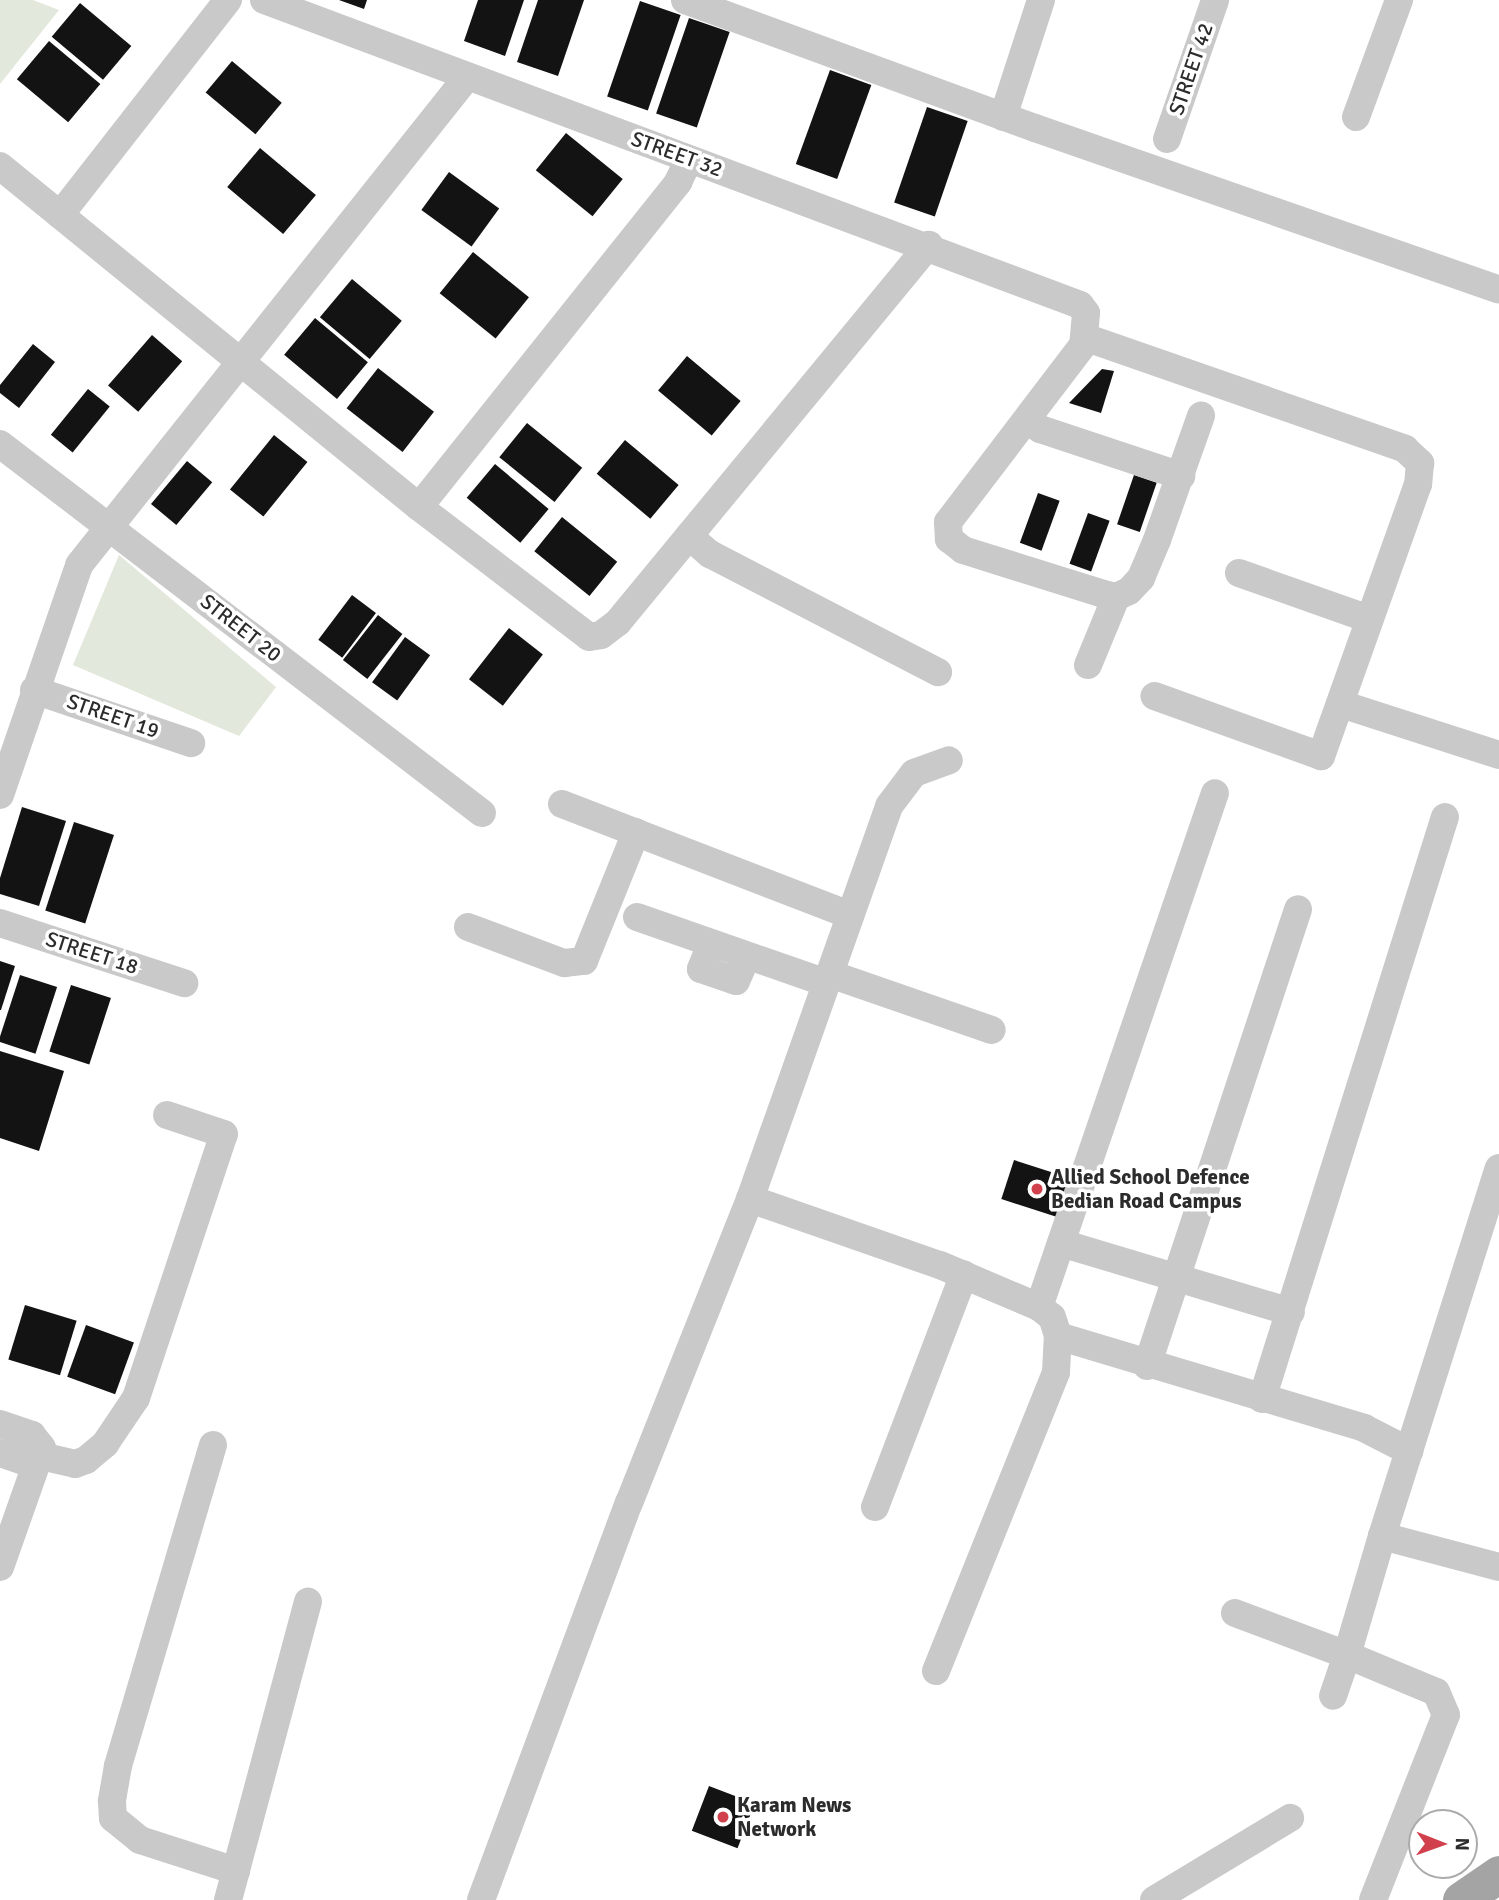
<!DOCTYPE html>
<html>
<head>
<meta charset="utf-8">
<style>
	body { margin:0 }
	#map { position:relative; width:1499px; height:1900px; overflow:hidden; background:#fff; font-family:Signika,sans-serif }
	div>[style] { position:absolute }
	.green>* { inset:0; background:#e2e8db }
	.building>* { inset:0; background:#131313; transform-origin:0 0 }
	.minor>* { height:28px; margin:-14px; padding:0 14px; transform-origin:14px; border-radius:14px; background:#c9c9c9 }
	.major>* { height:37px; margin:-18.5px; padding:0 18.5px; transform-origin:18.5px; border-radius:18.5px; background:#a4a4a4 }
	.dots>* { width:19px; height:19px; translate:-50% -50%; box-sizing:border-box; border:4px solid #fff; border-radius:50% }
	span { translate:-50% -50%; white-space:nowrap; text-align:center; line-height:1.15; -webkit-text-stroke:7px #fff; paint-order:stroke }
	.street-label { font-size:21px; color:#2c2c2c }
	.poi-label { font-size:21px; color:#2c2c2c; font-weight:700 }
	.left { translate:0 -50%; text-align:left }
	.north { position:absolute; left:1408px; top:1809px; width:70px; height:70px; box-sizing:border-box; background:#fff; border:2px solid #ababab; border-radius:50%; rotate:91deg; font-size:19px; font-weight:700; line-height:28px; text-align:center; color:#2c2c2c }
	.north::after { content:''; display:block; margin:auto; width:24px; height:32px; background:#d0414d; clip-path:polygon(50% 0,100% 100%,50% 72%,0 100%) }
</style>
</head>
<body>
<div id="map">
	<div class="green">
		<i style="clip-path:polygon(0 0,33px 0,59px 10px,0 84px)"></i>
		<i style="clip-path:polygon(119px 555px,276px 687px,239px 736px,73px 665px)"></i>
	</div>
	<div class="building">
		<i style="clip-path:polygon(339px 0,367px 0,364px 9px)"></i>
		<i style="clip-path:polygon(478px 0,524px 0,505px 56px,464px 41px)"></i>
		<i style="clip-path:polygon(538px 0,584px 0,558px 76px,517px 62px)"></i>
		<i style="left:640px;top:1px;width:43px;height:101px;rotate:19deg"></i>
		<i style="left:80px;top:3px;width:67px;height:44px;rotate:40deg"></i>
		<i style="left:689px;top:18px;width:43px;height:101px;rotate:19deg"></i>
		<i style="left:49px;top:41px;width:67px;height:50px;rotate:40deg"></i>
		<i style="left:232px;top:61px;width:65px;height:41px;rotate:40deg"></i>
		<i style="left:830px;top:70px;width:44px;height:100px;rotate:20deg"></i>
		<i style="left:927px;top:107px;width:43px;height:101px;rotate:19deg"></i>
		<i style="left:566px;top:133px;width:73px;height:48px;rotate:39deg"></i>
		<i style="left:260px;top:148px;width:73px;height:51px;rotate:40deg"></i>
		<i style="left:449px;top:172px;width:62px;height:47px;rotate:36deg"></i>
		<i style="left:473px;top:252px;width:72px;height:53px;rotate:39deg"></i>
		<i style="left:352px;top:279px;width:65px;height:50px;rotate:40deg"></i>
		<i style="left:315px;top:318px;width:69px;height:48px;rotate:40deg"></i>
		<i style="left:152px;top:335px;width:40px;height:67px;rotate:41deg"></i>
		<i style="clip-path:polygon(33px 344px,55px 362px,19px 408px,0 393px,0 385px)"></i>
		<i style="left:687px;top:356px;width:70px;height:45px;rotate:40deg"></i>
		<i style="left:378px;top:368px;width:71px;height:51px;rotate:38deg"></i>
		<i style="clip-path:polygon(1102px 369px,1114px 371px,1101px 413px,1069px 403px)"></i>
		<i style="left:88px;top:389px;width:28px;height:59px;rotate:39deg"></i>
		<i style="left:527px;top:423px;width:71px;height:44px;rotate:39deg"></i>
		<i style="left:274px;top:435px;width:43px;height:70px;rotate:39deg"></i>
		<i style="left:625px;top:440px;width:70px;height:44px;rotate:40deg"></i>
		<i style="left:187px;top:461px;width:33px;height:56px;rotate:40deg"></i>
		<i style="left:495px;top:464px;width:70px;height:44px;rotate:40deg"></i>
		<i style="left:1134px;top:475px;width:24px;height:52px;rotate:19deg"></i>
		<i style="left:1038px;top:493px;width:23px;height:53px;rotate:20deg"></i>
		<i style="left:1088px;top:513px;width:23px;height:54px;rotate:20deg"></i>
		<i style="left:562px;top:517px;width:71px;height:44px;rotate:39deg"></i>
		<i style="left:352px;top:595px;width:30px;height:56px;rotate:37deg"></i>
		<i style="left:378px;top:615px;width:31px;height:57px;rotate:38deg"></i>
		<i style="left:509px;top:628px;width:43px;height:65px;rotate:38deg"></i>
		<i style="left:405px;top:637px;width:31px;height:56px;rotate:36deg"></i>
		<i style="clip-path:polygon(22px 807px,66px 821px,39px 906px,0 894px,0 878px)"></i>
		<i style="left:74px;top:822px;width:42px;height:93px;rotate:18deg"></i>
		<i style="clip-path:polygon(0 961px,15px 966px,1px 1010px,0 1010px)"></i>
		<i style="left:20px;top:975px;width:39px;height:70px;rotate:18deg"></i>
		<i style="left:71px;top:985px;width:42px;height:70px;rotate:18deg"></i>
		<i style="clip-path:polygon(0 1051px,64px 1071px,39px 1151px,0 1138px)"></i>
		<i style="left:1014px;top:1160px;width:61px;height:41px;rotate:18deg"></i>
		<i style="left:25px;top:1305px;width:54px;height:57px;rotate:17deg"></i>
		<i style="left:86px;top:1325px;width:51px;height:55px;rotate:20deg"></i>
		<i style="left:709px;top:1786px;width:49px;height:48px;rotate:21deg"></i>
	</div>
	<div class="minor">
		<i style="left:264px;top:0;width:871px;rotate:20.49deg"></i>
		<i style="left:1080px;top:305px;width:10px;rotate:53deg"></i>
		<i style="left:1086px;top:313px;width:32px;rotate:95deg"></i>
		<i style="left:1083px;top:345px;width:223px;rotate:127.3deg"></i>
		<i style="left:948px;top:522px;width:17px;rotate:87deg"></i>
		<i style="left:949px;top:539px;width:18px;rotate:38deg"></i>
		<i style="left:963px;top:550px;width:147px;rotate:17.4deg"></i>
		<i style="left:1103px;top:594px;width:13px;rotate:13deg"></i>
		<i style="left:1116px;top:597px;width:14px;rotate:-25deg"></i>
		<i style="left:1129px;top:591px;width:18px;rotate:-47deg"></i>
		<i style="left:1141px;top:578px;width:41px;rotate:-67.2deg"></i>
		<i style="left:1157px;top:540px;width:132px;rotate:-70.5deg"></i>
		<i style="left:685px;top:0;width:373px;rotate:20.1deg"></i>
		<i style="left:1035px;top:128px;width:491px;rotate:19.2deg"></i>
		<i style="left:1003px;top:117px;width:123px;rotate:-72deg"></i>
		<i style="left:1356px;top:117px;width:125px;rotate:-69.8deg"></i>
		<i style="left:1167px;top:139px;width:147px;rotate:-70.9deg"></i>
		<i style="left:0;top:166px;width:540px;rotate:39.14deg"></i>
		<i style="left:419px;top:507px;width:214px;rotate:37.4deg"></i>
		<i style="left:589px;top:637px;width:12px;rotate:-9deg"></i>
		<i style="left:601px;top:635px;width:21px;rotate:-37deg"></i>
		<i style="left:618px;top:622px;width:489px;rotate:-50.5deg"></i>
		<i style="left:60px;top:215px;width:273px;rotate:-52deg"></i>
		<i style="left:1087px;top:338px;width:337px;rotate:19.2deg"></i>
		<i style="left:1405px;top:449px;width:21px;rotate:43deg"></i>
		<i style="left:1420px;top:463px;width:21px;rotate:95deg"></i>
		<i style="left:1418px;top:484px;width:289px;rotate:109.6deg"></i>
		<i style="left:1321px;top:756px;width:177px;rotate:-160.2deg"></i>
		<i style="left:1029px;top:421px;width:14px;rotate:36deg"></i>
		<i style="left:1040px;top:429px;width:149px;rotate:18.4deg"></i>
		<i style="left:0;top:444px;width:607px;rotate:37.44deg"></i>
		<i style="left:419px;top:507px;width:416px;rotate:-51.4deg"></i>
		<i style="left:678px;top:182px;width:25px;rotate:-64deg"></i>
		<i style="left:689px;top:536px;width:28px;rotate:41deg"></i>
		<i style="left:710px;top:554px;width:257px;rotate:27.4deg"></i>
		<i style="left:1239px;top:573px;width:135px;rotate:19.5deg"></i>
		<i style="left:1088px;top:665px;width:74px;rotate:-67.6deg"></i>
		<i style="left:34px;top:690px;width:166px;rotate:18.7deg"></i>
		<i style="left:1341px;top:704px;width:166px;rotate:17.9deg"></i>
		<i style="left:0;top:795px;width:243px;rotate:-71deg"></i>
		<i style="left:79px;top:565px;width:623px;rotate:-51.51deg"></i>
		<i style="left:562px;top:804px;width:309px;rotate:21.1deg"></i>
		<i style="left:637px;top:917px;width:200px;rotate:19.2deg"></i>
		<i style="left:0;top:923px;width:194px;rotate:18.1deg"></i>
		<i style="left:468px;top:927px;width:103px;rotate:20.6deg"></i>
		<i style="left:564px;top:963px;width:20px;rotate:-6deg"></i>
		<i style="left:584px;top:961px;width:139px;rotate:-68deg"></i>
		<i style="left:711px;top:944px;width:27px;rotate:112deg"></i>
		<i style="left:701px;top:969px;width:37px;rotate:19deg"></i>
		<i style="left:736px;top:981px;width:27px;rotate:-66deg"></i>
		<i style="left:830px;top:974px;width:171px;rotate:19.1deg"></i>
		<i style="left:750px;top:1199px;width:201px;rotate:19.2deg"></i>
		<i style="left:940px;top:1265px;width:108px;rotate:23deg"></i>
		<i style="left:1039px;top:1307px;width:16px;rotate:38deg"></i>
		<i style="left:1052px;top:1317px;width:20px;rotate:72deg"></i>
		<i style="left:1058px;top:1336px;width:320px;rotate:16.7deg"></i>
		<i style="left:1364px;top:1428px;width:51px;rotate:27.1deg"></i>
		<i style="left:1061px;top:1243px;width:240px;rotate:16.7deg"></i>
		<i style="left:1039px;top:1307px;width:543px;rotate:-71.1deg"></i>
		<i style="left:1147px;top:1366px;width:481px;rotate:-71.7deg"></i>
		<i style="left:1262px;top:1399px;width:610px;rotate:-72.55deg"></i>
		<i style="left:0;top:1424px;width:34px;rotate:19deg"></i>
		<i style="left:32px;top:1435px;width:16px;rotate:52deg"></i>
		<i style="left:42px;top:1448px;width:126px;rotate:109.4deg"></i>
		<i style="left:213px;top:1445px;width:335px;rotate:106.5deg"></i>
		<i style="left:118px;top:1766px;width:36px;rotate:100deg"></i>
		<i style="left:112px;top:1801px;width:17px;rotate:87deg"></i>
		<i style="left:113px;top:1818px;width:35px;rotate:39deg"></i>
		<i style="left:140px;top:1840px;width:101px;rotate:17.9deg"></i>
		<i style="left:0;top:1453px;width:31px;rotate:19deg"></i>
		<i style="left:29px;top:1463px;width:14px;rotate:-30deg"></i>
		<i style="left:41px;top:1456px;width:35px;rotate:13deg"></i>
		<i style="left:75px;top:1464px;width:12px;rotate:-20deg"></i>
		<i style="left:86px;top:1460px;width:25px;rotate:-40deg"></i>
		<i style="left:105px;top:1444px;width:55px;rotate:-56deg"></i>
		<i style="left:136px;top:1398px;width:278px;rotate:-71.6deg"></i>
		<i style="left:224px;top:1134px;width:60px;rotate:-161.6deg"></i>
		<i style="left:875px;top:1507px;width:249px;rotate:-69.1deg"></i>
		<i style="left:1382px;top:1536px;width:386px;rotate:-72.4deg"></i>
		<i style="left:1235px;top:1613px;width:120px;rotate:20.6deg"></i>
		<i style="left:1347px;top:1655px;width:43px;rotate:108.9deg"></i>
		<i style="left:936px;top:1671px;width:322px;rotate:-68.1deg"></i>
		<i style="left:1056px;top:1372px;width:36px;rotate:-87deg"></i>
		<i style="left:228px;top:1900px;width:309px;rotate:-75deg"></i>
		<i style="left:481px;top:1900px;width:424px;rotate:-69.6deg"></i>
		<i style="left:629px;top:1503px;width:327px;rotate:-68.3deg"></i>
		<i style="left:750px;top:1199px;width:417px;rotate:-70.5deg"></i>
		<i style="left:889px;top:806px;width:41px;rotate:-52.9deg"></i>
		<i style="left:914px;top:773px;width:37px;rotate:-20deg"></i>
		<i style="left:1154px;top:1900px;width:159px;rotate:-31.1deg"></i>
		<i style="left:1373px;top:1900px;width:199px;rotate:-68.5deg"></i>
		<i style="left:1446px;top:1715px;width:25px;rotate:-113deg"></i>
		<i style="left:1436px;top:1692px;width:96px;rotate:-157.4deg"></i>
		<i style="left:1347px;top:1655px;width:124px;rotate:-73.6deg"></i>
		<i style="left:1382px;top:1536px;width:121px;rotate:14.8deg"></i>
	</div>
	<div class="major">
		<i style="left:1461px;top:1900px;width:46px;rotate:-34.4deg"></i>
	</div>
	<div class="dots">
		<i style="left:1037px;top:1189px;background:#d0414d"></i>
		<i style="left:723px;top:1817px;background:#d0414d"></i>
	</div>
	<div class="street-label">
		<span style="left:1191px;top:69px;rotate:-71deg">STREET 42</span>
		<span style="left:677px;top:154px;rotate:20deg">STREET 32</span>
		<span style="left:241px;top:628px;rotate:38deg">STREET 20</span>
		<span style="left:113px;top:716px;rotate:19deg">STREET 19</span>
		<span style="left:92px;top:953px;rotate:18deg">STREET 18</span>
	</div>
	<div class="poi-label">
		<span class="left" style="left:1051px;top:1189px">Allied School Defence<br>Bedian Road Campus</span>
		<span class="left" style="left:737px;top:1817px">Karam News<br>Network</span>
	</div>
	<div class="north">N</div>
</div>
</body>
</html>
